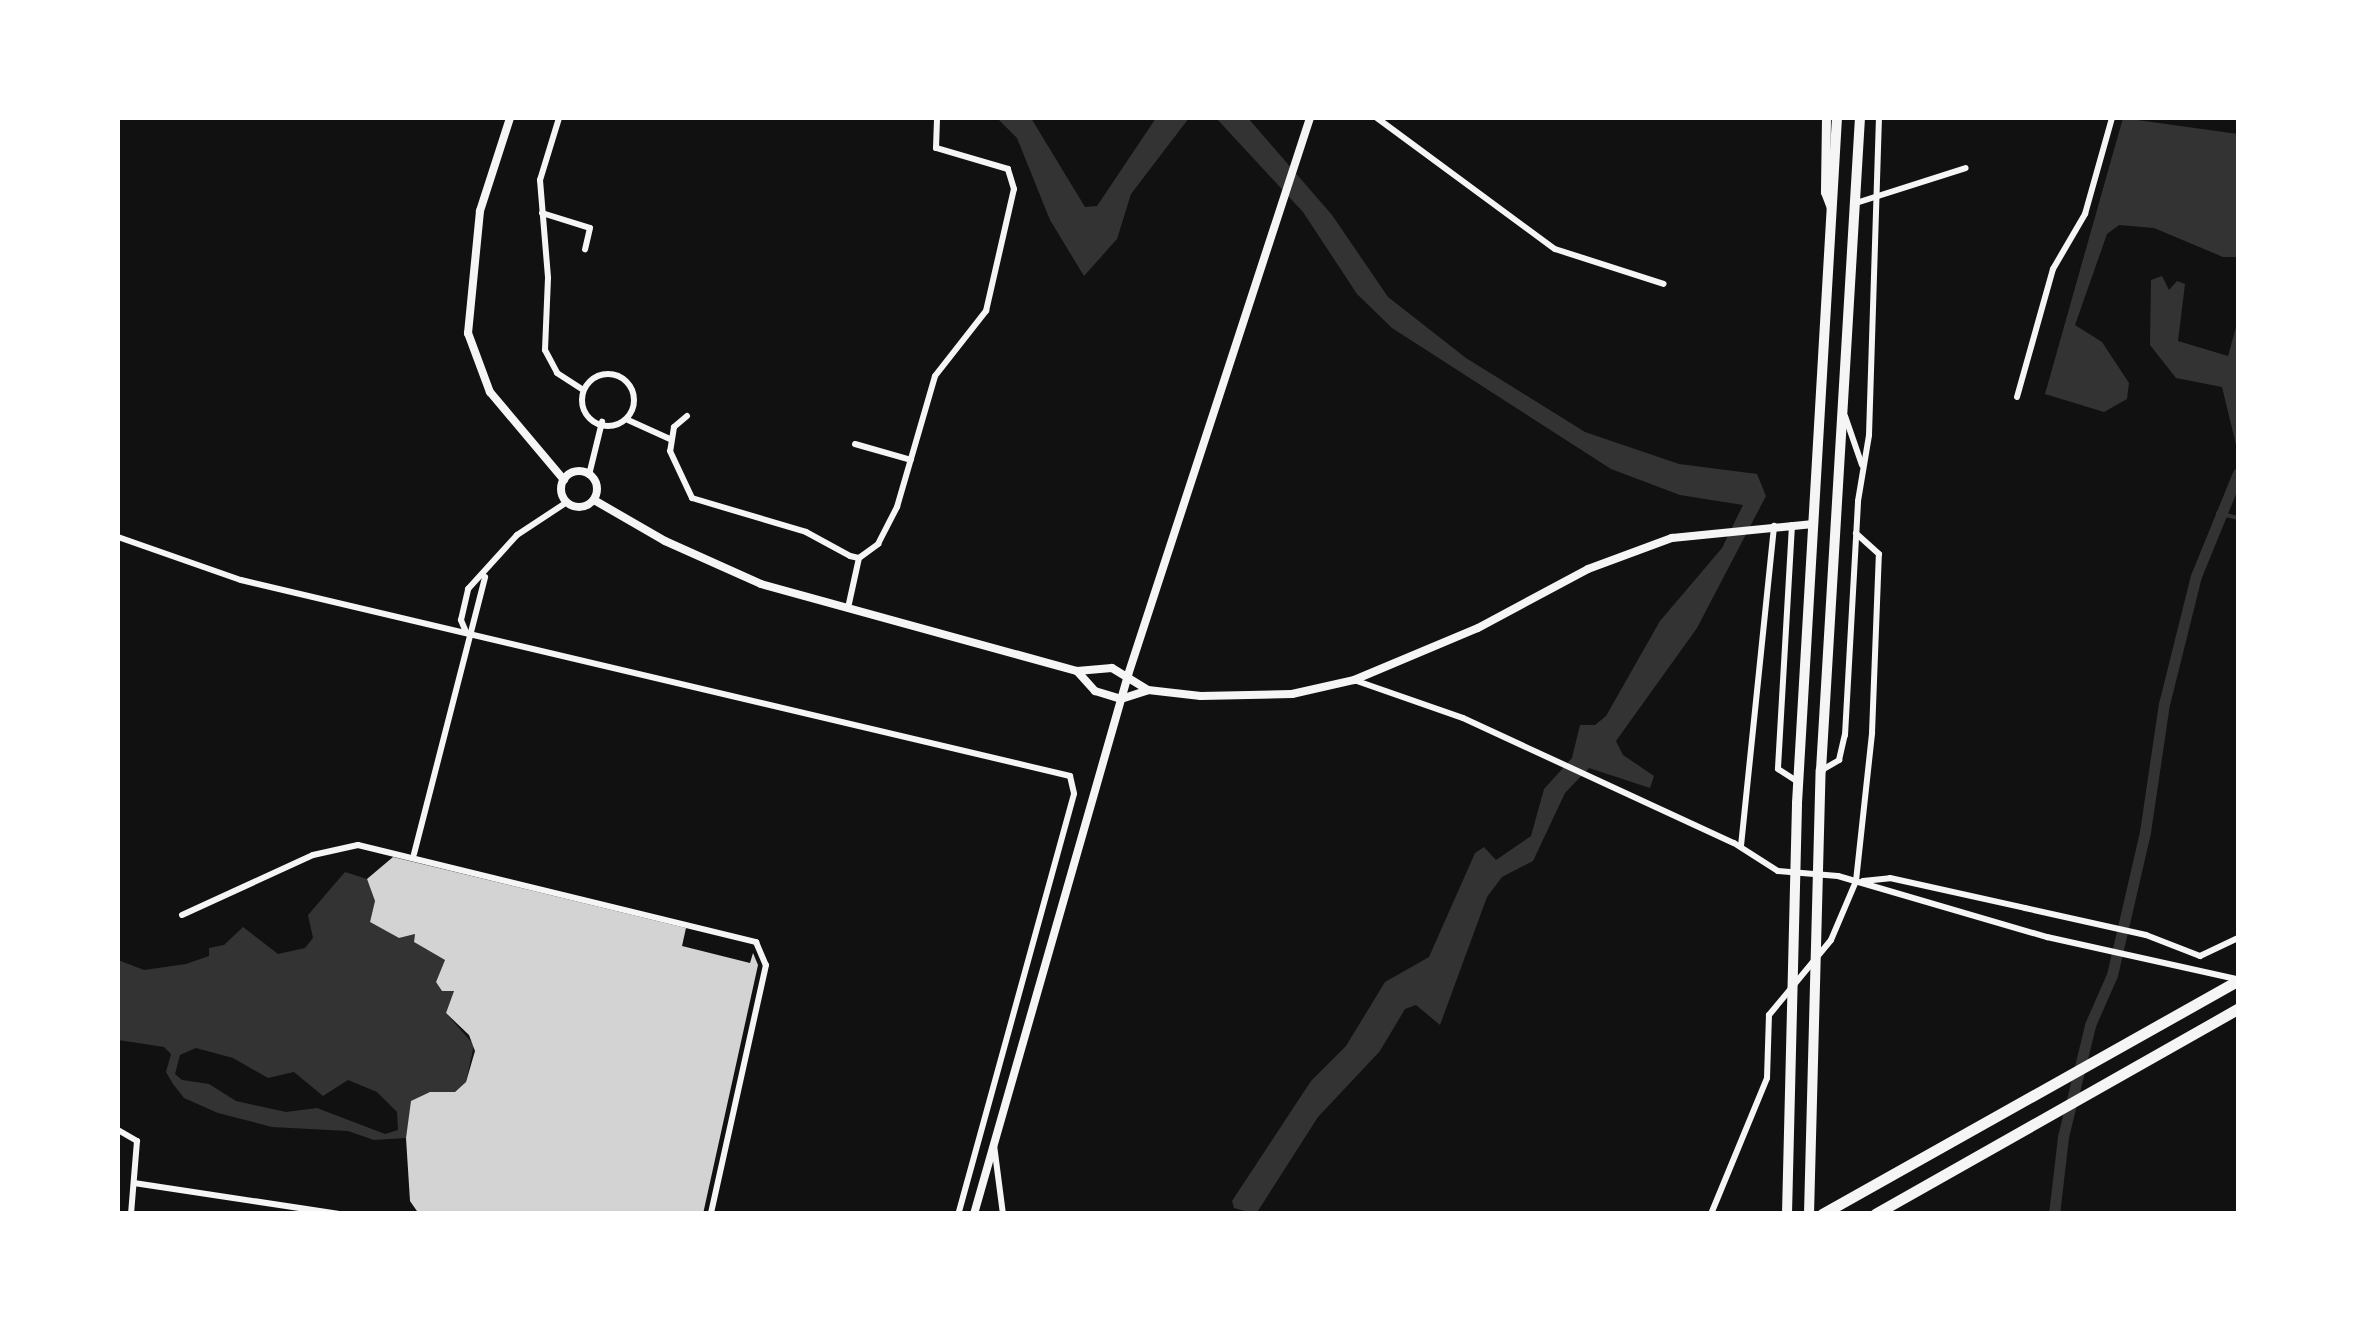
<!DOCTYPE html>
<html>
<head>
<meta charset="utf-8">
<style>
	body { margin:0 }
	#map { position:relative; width:2356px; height:1331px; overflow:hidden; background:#111; font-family:Roboto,sans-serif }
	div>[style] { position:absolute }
	.water>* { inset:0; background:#333 }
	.stream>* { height:4px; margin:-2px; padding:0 2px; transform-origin:2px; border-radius:2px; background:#333 }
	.canal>* { height:11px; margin:-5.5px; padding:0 5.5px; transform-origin:5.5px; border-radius:5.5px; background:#333 }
	.building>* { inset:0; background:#d3d3d3 }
	.minor>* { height:6px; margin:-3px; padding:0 3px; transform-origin:3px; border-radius:3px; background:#f5f5f5 }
	.minor>.ring { margin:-3px; padding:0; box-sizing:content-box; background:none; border:6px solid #f5f5f5; border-radius:50% }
	.tertiary>* { height:8px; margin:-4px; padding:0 4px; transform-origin:4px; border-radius:4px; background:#f5f5f5 }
	.tertiary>.ring { margin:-4px; padding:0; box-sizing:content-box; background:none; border:8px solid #f5f5f5; border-radius:50% }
	.secondary>* { height:9px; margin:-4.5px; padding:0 4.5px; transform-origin:4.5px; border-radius:4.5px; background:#f5f5f5 }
	.primary>* { height:10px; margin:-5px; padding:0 5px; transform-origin:5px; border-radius:5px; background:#f5f5f5 }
	.motorway>* { height:11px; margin:-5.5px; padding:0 5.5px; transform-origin:5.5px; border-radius:5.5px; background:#f5f5f5 }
	span { translate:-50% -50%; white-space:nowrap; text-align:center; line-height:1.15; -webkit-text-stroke:10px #fff; paint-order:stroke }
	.frame { position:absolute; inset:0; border:120px solid #fff; pointer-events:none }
</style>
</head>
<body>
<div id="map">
	<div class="water">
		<i style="clip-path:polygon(997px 118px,1031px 118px,1085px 207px,1097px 206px,1156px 118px,1189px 118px,1131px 194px,1117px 239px,1084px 276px,1050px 220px,1017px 138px)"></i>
		<i style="clip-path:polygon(1216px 118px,1248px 118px,1332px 215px,1388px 297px,1466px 358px,1585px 432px,1679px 464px,1757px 474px,1766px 496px,1697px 628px,1616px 741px,1623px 755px,1654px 776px,1650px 788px,1589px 768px,1565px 793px,1533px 861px,1502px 877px,1487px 897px,1440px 1025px,1416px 1005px,1405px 1009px,1380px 1051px,1318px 1117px,1256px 1214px,1234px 1208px,1232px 1201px,1311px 1081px,1346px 1046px,1385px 982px,1429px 957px,1475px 853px,1484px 847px,1496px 860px,1531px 836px,1544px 789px,1572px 758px,1580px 725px,1595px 725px,1606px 716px,1660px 621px,1722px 548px,1743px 505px,1680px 495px,1611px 469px,1392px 328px,1357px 294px,1303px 212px)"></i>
		<i style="clip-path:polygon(2123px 118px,2238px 134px,2238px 257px,2223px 257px,2154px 228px,2119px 225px,2107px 234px,2075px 325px,2102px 342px,2129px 383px,2127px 399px,2104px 412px,2045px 394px)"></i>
		<i style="clip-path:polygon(2162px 276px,2169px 290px,2177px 281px,2185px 284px,2178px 341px,2228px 356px,2238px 320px,2238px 453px,2222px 387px,2176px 378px,2150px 345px,2151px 280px)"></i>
		<i style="clip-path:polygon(evenodd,345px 872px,367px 879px,375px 901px,370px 922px,399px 938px,415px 934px,414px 942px,445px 960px,436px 982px,442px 991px,454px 991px,446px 1013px,474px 1045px,466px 1082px,455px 1092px,412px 1101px,406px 1138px,374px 1140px,348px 1131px,272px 1127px,218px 1113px,184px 1098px,173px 1084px,166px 1072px,171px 1054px,164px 1047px,118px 1040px,118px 960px,144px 970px,186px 964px,209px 956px,209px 948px,224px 945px,243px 927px,278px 954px,305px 948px,313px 938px,308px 915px,345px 872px,196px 1048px,233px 1058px,268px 1078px,294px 1072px,323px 1096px,348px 1080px,377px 1092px,397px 1112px,398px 1130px,385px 1134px,317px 1108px,286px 1112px,236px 1101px,209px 1084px,182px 1080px,175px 1074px,180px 1055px,196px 1048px)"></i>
	</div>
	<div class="stream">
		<i style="left:2218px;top:513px;width:21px;rotate:14deg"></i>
	</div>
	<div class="canal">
		<i style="left:2054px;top:1214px;width:78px;rotate:-83.3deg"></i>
		<i style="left:2063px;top:1137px;width:115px;rotate:-76.4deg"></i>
		<i style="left:2090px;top:1025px;width:55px;rotate:-66.3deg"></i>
		<i style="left:2112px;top:975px;width:147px;rotate:-77deg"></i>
		<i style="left:2145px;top:832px;width:129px;rotate:-81.6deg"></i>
		<i style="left:2164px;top:704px;width:132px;rotate:-76deg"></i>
		<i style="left:2196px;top:576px;width:111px;rotate:-67.8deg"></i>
	</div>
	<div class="building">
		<i style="clip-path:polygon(393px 857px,686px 928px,682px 946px,750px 963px,753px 953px,758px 965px,703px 1214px,419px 1214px,410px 1201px,406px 1138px,411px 1101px,430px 1092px,455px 1092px,466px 1082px,475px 1051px,469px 1035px,446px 1013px,454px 991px,442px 991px,436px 982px,445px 960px,414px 942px,415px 934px,399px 938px,370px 922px,375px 901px,367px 879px)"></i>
	</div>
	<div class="minor">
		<i style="left:559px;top:118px;width:65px;rotate:107deg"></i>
		<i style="left:540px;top:180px;width:98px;rotate:85.3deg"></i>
		<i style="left:548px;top:278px;width:72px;rotate:92.4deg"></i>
		<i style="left:545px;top:350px;width:26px;rotate:62deg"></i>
		<i style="left:557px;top:373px;width:30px;rotate:33deg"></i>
		<i style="left:1377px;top:118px;width:221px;rotate:36.4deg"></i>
		<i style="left:1555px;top:249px;width:114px;rotate:17.8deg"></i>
		<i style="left:1856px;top:203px;width:115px;rotate:-17.7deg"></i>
		<i style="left:542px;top:213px;width:50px;rotate:17.4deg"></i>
		<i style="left:590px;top:228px;width:22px;rotate:103deg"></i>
		<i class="ring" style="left:582px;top:374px;width:46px;height:46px"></i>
		<i style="left:2017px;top:397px;width:133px;rotate:-74.3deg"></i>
		<i style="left:2053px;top:269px;width:64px;rotate:-59.8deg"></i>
		<i style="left:2085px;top:214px;width:100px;rotate:-74.3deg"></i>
		<i style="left:687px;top:416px;width:17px;rotate:140deg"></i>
		<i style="left:674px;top:427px;width:24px;rotate:99deg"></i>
		<i style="left:670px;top:451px;width:52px;rotate:64.9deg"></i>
		<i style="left:692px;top:498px;width:119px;rotate:16.6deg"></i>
		<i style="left:806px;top:532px;width:50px;rotate:28.6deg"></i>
		<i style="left:850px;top:556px;width:9px;rotate:13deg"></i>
		<i style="left:859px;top:558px;width:24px;rotate:-36deg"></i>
		<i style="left:878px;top:544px;width:42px;rotate:-62.8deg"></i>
		<i style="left:897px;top:507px;width:136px;rotate:-73.8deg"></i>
		<i style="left:935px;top:376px;width:83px;rotate:-51.9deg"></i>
		<i style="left:986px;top:311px;width:125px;rotate:-77.1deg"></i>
		<i style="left:1014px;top:189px;width:21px;rotate:-107deg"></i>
		<i style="left:1008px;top:169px;width:75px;rotate:-163.7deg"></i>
		<i style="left:936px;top:148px;width:30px;rotate:-88deg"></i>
		<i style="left:1845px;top:416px;width:52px;rotate:70.9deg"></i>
		<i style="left:628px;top:420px;width:46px;rotate:24.3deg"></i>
		<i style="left:855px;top:444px;width:58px;rotate:15.9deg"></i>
		<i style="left:589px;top:475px;width:55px;rotate:-76.2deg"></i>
		<i style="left:1792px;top:525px;width:244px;rotate:93.3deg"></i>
		<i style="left:1778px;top:769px;width:24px;rotate:33deg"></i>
		<i style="left:118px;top:537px;width:130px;rotate:19.3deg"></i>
		<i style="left:241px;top:580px;width:852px;rotate:13.3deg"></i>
		<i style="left:1070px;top:776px;width:18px;rotate:77deg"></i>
		<i style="left:1074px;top:794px;width:436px;rotate:105.4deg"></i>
		<i style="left:848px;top:608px;width:51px;rotate:-77.6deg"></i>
		<i style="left:466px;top:632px;width:13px;rotate:-113deg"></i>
		<i style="left:461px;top:620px;width:32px;rotate:-77deg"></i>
		<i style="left:468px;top:589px;width:73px;rotate:-47.8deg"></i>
		<i style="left:517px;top:535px;width:60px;rotate:-33.4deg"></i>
		<i style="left:1354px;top:680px;width:115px;rotate:19.2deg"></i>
		<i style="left:1463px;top:718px;width:298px;rotate:24.8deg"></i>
		<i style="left:1734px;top:843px;width:52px;rotate:32.5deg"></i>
		<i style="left:1778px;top:871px;width:60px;rotate:4.8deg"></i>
		<i style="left:1838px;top:876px;width:218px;rotate:16.3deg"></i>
		<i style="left:2047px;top:937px;width:195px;rotate:12.5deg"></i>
		<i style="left:1822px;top:770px;width:20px;rotate:-30deg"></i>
		<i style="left:1839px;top:760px;width:26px;rotate:-77deg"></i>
		<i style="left:1845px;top:735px;width:234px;rotate:-86.8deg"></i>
		<i style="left:1858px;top:501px;width:67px;rotate:-80.5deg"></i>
		<i style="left:1869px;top:435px;width:317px;rotate:-88.2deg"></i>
		<i style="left:1741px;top:846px;width:322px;rotate:-84.1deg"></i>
		<i style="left:414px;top:854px;width:286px;rotate:-75.6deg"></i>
		<i style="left:1863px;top:881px;width:27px;rotate:-6deg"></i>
		<i style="left:1890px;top:878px;width:138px;rotate:12.5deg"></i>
		<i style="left:2025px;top:908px;width:124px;rotate:12.6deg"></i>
		<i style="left:2146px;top:935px;width:58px;rotate:21.3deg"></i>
		<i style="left:2200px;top:956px;width:42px;rotate:-25.3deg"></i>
		<i style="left:182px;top:915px;width:144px;rotate:-24.6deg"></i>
		<i style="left:313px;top:855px;width:46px;rotate:-12.5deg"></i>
		<i style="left:358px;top:845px;width:410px;rotate:13.7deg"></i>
		<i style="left:756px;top:942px;width:25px;rotate:67deg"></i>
		<i style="left:766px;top:965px;width:255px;rotate:102.5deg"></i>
		<i style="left:118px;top:1130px;width:22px;rotate:30deg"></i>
		<i style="left:137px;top:1141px;width:73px;rotate:94.7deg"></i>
		<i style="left:994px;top:1145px;width:70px;rotate:82.6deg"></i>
		<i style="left:134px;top:1183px;width:206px;rotate:8.6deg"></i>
		<i style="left:1711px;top:1214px;width:147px;rotate:-67.6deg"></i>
		<i style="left:1767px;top:1078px;width:63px;rotate:-88.2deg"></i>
		<i style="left:1769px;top:1015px;width:97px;rotate:-50.4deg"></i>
		<i style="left:1831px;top:940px;width:64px;rotate:-67deg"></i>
		<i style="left:1856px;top:881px;width:149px;rotate:-83.8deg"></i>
		<i style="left:1872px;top:733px;width:179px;rotate:-87.8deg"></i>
		<i style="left:1879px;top:554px;width:31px;rotate:-138deg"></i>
	</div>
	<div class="tertiary">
		<i style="left:510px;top:118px;width:98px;rotate:107.9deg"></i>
		<i style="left:480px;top:211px;width:123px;rotate:95.6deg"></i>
		<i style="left:468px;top:333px;width:63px;rotate:69.6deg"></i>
		<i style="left:490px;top:392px;width:115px;rotate:49.9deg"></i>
		<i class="ring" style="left:561px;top:471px;width:28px;height:28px"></i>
		<i style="left:594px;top:500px;width:82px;rotate:30deg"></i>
		<i style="left:665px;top:541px;width:105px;rotate:24.1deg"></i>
		<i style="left:761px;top:584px;width:328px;rotate:15.4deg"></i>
		<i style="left:1077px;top:671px;width:35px;rotate:-5deg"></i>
		<i style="left:1112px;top:668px;width:42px;rotate:31.4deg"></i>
		<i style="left:1077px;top:671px;width:27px;rotate:48deg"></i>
		<i style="left:1095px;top:691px;width:27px;rotate:17deg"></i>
		<i style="left:1121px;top:699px;width:28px;rotate:-18deg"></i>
		<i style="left:1148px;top:690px;width:53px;rotate:6.5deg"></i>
		<i style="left:1201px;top:696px;width:91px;rotate:-1.3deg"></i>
		<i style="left:1292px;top:694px;width:64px;rotate:-12.7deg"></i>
		<i style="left:1354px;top:680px;width:134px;rotate:-22.8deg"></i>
		<i style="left:1478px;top:628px;width:125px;rotate:-28.2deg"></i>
		<i style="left:1588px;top:569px;width:90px;rotate:-20.3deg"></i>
		<i style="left:1672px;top:538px;width:142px;rotate:-5.7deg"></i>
		<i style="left:974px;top:1214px;width:561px;rotate:-74.05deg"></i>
		<i style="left:1128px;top:675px;width:586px;rotate:-71.91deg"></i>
	</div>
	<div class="secondary">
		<i style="left:1826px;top:118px;width:74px;rotate:90.8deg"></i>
		<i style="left:1825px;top:192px;width:17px;rotate:69deg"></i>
	</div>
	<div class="primary">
		<i style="left:1787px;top:1214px;width:411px;rotate:-88.6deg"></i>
		<i style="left:1797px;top:803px;width:686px;rotate:-86.66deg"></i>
		<i style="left:1809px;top:1214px;width:444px;rotate:-88.5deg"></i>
		<i style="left:1821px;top:770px;width:653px;rotate:-86.58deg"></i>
	</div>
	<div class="motorway">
		<i style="left:1822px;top:1214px;width:477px;rotate:-29.3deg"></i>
		<i style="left:1875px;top:1214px;width:417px;rotate:-29.5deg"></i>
	</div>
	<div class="frame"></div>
</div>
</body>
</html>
